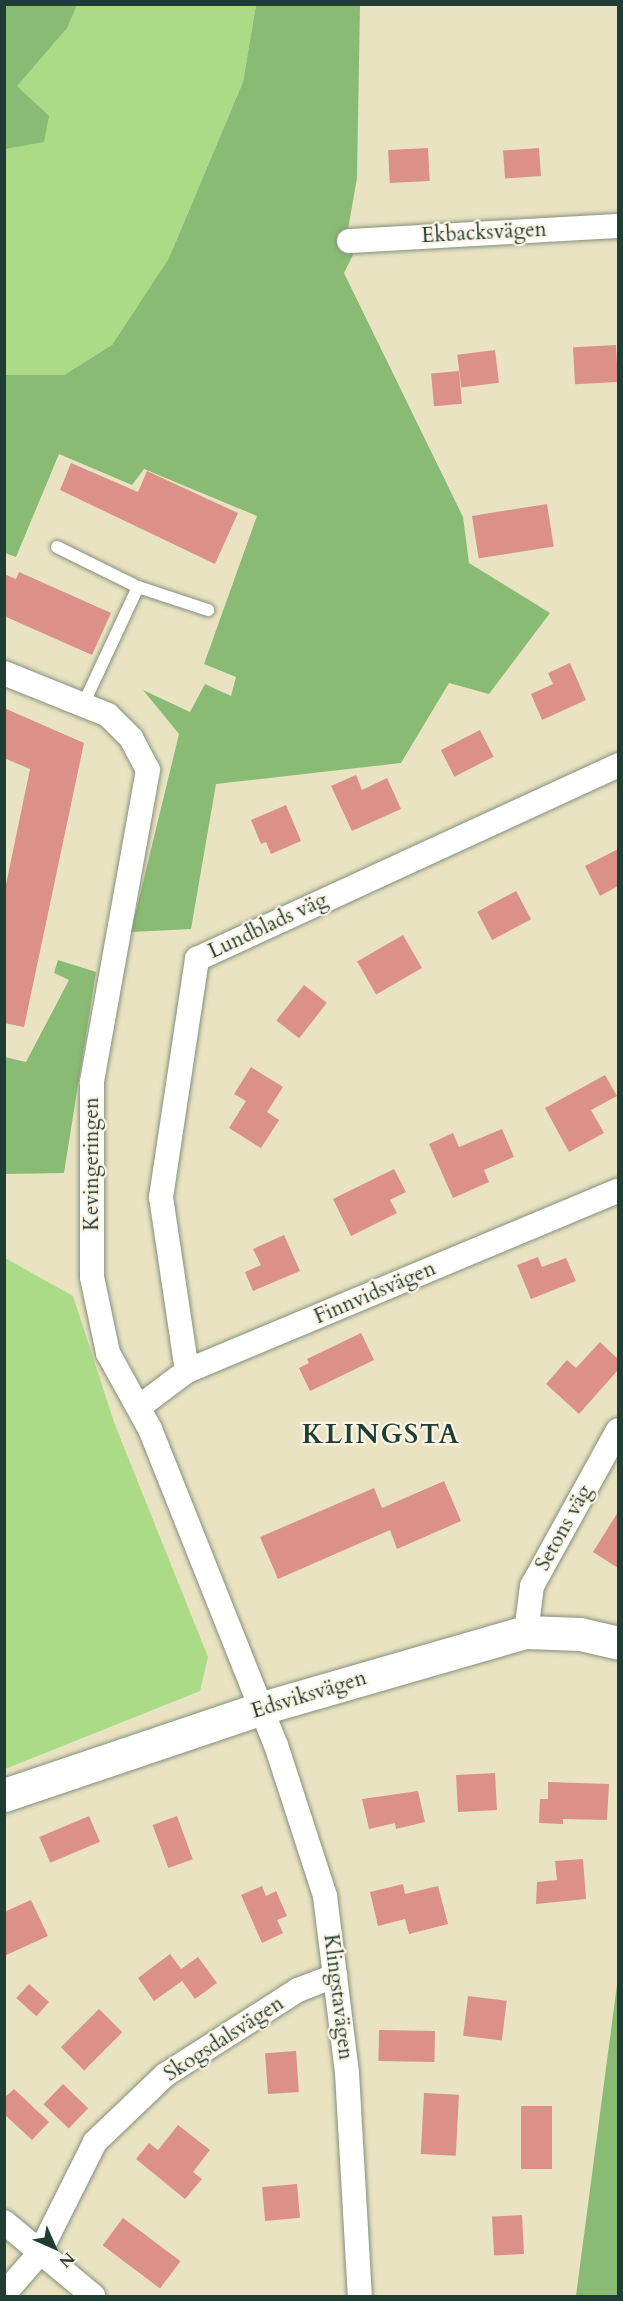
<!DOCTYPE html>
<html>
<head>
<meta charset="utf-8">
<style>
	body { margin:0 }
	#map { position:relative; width:623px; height:2301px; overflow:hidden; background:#e9e3c2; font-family:Cardo,serif }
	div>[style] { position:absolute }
	.green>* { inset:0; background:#acdb88 }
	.forest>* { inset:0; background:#89bb74 }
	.building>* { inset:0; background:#db9188; transform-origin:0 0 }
	.roads { filter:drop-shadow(0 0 2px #84907b) drop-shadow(0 0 2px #84907b) }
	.lane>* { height:12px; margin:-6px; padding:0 6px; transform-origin:6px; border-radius:6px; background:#fff }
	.street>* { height:24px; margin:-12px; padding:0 12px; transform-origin:12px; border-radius:12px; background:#fff }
	.secondary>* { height:33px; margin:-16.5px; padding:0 16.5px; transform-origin:16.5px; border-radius:16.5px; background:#fff }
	span { translate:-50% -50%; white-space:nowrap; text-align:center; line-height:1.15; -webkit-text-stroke:4.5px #fcf5e5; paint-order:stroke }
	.street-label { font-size:21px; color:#1f3d34 }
	.district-label { font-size:27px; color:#1f3d34; font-weight:700; letter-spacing:1.5px }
	.frame { position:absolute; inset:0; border:6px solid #1f3d34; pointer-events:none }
	.north { position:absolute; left:24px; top:2217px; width:60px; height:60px; -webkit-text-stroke:4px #fcf5e5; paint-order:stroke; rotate:135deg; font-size:16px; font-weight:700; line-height:24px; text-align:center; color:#1f3d34 }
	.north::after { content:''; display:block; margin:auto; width:21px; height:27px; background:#1f3d34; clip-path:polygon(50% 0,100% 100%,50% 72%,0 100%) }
</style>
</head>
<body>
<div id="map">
	<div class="green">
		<i style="clip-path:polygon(5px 5px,256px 5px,243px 82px,169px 258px,112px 345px,64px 375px,5px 375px)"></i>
		<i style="clip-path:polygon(5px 1258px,73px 1296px,115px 1425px,208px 1657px,200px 1691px,5px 1769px)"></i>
	</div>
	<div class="forest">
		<i style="clip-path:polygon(5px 4px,77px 5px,67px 28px,17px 86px,49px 116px,44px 142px,5px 149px)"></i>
		<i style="clip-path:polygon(256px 5px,360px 5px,357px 178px,348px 229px,353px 255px,344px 273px,463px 517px,469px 563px,550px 613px,489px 694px,449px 683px,401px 763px,216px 784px,191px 929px,131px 932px,179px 734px,143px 690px,190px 712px,205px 684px,231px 696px,236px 677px,204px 664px,257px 516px,144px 469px,132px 485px,59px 454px,16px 557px,5px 553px,4px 375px,64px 375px,112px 345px,169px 258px,243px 82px)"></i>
		<i style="clip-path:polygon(58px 960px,96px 972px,64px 1173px,5px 1174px,5px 1057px,26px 1062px,69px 980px,54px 973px)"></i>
		<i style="clip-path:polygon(618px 1977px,618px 2296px,576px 2296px)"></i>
	</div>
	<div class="building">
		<i style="left:428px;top:148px;width:33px;height:40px;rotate:87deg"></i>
		<i style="left:539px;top:148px;width:28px;height:36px;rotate:86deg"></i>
		<i style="left:616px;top:345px;width:37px;height:43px;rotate:87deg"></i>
		<i style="left:495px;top:350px;width:33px;height:38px;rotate:83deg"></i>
		<i style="left:459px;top:371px;width:33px;height:28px;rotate:85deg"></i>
		<i style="clip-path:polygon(71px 463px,138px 492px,147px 471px,238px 513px,215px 564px,60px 490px)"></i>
		<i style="left:547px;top:504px;width:43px;height:76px;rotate:81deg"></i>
		<i style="clip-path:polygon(19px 572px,111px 613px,92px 655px,4px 616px,4px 574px,16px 579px)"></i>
		<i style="clip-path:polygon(570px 663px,586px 700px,542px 720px,531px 694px,553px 684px,548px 673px)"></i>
		<i style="clip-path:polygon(4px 708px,84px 743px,24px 1027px,4px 1023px,4px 894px,30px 769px,4px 758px)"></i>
		<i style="left:480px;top:730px;width:30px;height:44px;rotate:63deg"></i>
		<i style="clip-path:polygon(356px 775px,362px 790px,387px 778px,401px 809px,352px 831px,331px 786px)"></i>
		<i style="clip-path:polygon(286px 805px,301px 841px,271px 854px,266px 842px,261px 844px,251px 820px)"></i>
		<i style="clip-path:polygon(618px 849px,618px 886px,600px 896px,585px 866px)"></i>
		<i style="left:516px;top:891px;width:32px;height:44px;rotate:62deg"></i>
		<i style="left:403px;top:935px;width:38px;height:53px;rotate:60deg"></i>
		<i style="left:304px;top:985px;width:29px;height:45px;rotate:38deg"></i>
		<i style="clip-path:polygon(251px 1067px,283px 1087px,267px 1112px,279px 1120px,261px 1148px,229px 1128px,246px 1101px,234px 1094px)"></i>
		<i style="clip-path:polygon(605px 1075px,617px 1096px,591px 1110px,604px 1133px,569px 1152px,545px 1108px)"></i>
		<i style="clip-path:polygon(502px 1129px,514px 1157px,484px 1170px,489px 1182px,453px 1198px,429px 1144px,453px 1133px,459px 1147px)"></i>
		<i style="clip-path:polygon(394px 1169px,406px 1192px,390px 1200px,397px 1213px,351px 1236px,333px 1199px)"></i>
		<i style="clip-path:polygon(284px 1235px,300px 1271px,253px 1291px,245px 1272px,261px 1265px,253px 1249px)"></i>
		<i style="clip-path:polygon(538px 1257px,542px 1267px,566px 1258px,576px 1281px,531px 1299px,517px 1265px)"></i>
		<i style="clip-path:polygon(361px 1333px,374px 1360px,310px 1391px,299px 1368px,309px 1363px,307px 1359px)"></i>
		<i style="clip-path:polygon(600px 1342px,618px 1359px,618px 1370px,579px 1414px,546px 1384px,567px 1360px,576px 1368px)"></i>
		<i style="clip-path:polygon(444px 1481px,461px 1521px,397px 1549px,390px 1530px,278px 1579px,260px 1537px,374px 1488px,382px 1508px)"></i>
		<i style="clip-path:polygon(618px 1512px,618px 1568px,593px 1552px)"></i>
		<i style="left:495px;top:1773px;width:37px;height:39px;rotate:87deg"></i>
		<i style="clip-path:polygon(548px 1782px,609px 1784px,607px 1820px,563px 1819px,563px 1824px,539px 1823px,540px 1799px,548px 1799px)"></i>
		<i style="clip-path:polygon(418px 1791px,425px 1822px,396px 1829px,395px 1823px,369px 1829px,362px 1799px)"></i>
		<i style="left:89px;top:1816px;width:28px;height:54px;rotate:67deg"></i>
		<i style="left:177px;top:1816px;width:46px;height:26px;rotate:70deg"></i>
		<i style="clip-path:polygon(583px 1859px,586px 1899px,536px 1904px,537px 1882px,557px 1880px,555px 1861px)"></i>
		<i style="clip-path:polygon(403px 1884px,405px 1894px,438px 1886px,448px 1924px,409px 1934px,405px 1919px,378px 1926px,370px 1892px)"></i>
		<i style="clip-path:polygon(262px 1886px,266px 1896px,276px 1891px,287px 1916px,277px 1920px,283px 1933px,262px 1943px,241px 1895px)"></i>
		<i style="clip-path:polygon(31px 1900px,48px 1936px,4px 1956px,4px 1912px)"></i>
		<i style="clip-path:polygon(170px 1954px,181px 1969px,198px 1957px,217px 1983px,195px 1999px,182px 1981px,154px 2001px,138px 1978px)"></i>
		<i style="left:29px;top:1984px;width:27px;height:19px;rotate:42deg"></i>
		<i style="left:468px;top:1996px;width:39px;height:40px;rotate:7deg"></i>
		<i style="left:99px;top:2009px;width:33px;height:54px;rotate:45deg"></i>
		<i style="left:379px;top:2030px;width:56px;height:31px;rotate:1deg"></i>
		<i style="left:296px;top:2051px;width:41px;height:31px;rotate:86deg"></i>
		<i style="left:63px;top:2084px;width:35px;height:28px;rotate:44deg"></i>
		<i style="clip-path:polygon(14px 2089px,49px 2122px,32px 2140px,4px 2114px,4px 2098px)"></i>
		<i style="left:424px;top:2093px;width:35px;height:61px;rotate:3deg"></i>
		<i style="left:521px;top:2106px;width:31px;height:63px"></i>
		<i style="clip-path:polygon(178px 2125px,210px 2150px,193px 2172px,202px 2179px,185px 2199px,136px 2159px,149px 2143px,158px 2150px)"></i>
		<i style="left:297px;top:2184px;width:34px;height:35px;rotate:85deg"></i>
		<i style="left:522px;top:2215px;width:39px;height:30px;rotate:87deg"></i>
		<i style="left:123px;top:2218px;width:72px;height:34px;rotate:37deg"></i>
	</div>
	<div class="roads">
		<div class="lane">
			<i style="left:57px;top:547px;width:90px;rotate:26.3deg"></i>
			<i style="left:138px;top:587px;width:130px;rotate:115deg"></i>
			<i style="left:138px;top:587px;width:74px;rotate:18.2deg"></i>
		</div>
		<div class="street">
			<i style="left:349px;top:241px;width:269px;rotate:-3.2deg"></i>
			<i style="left:4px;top:673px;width:112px;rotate:22deg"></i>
			<i style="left:108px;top:715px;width:33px;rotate:45deg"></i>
			<i style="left:131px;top:738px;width:36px;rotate:62deg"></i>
			<i style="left:148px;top:770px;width:317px;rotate:100.2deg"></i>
			<i style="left:92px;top:1082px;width:195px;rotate:90deg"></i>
			<i style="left:92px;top:1277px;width:78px;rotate:78.1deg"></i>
			<i style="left:108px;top:1353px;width:87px;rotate:61.1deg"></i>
			<i style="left:150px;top:1429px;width:340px;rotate:68.3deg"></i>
			<i style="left:276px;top:1745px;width:159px;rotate:72deg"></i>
			<i style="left:325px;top:1896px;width:178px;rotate:82.9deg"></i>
			<i style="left:347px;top:2073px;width:223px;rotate:86.7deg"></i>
			<i style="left:187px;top:1371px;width:176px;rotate:-98.5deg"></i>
			<i style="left:161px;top:1197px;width:241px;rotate:-81.4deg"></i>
			<i style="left:197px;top:959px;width:464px;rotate:-24.7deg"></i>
			<i style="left:139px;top:1407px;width:60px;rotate:-36.9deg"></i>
			<i style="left:187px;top:1371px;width:467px;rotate:-22.7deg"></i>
			<i style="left:526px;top:1632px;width:46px;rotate:-82.6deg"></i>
			<i style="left:532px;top:1586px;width:178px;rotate:-61.1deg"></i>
			<i style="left:4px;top:2222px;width:116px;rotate:39.7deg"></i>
			<i style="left:4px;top:2294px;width:53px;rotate:-48.8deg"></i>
			<i style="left:39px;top:2254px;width:125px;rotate:-63.4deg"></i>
			<i style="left:95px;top:2142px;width:97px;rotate:-43.7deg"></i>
			<i style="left:165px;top:2075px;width:158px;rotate:-32.6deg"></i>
			<i style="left:298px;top:1990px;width:40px;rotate:-21deg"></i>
		</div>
		<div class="secondary">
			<i style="left:4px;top:1795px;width:272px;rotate:-18.6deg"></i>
			<i style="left:262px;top:1708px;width:275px;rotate:-16.1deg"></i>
			<i style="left:526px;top:1632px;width:54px;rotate:2.1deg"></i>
			<i style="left:580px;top:1634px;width:39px;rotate:13deg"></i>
		</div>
	</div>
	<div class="street-label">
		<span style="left:484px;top:233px;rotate:-3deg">Ekbacksvägen</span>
		<span style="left:268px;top:926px;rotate:-25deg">Lundblads väg</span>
		<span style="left:92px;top:1164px;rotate:-90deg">Kevingeringen</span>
		<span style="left:375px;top:1293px;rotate:-23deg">Finnvidsvägen</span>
		<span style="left:564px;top:1528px;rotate:-61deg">Setons väg</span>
		<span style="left:309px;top:1695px;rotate:-17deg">Edsviksvägen</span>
		<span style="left:338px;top:1997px;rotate:83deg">Klingstavägen</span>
		<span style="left:224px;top:2039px;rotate:-33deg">Skogsdalsvägen</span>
	</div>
	<div class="district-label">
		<span style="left:381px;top:1435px">KLINGSTA</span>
	</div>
	<div class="frame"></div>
	<div class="north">N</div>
</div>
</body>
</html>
